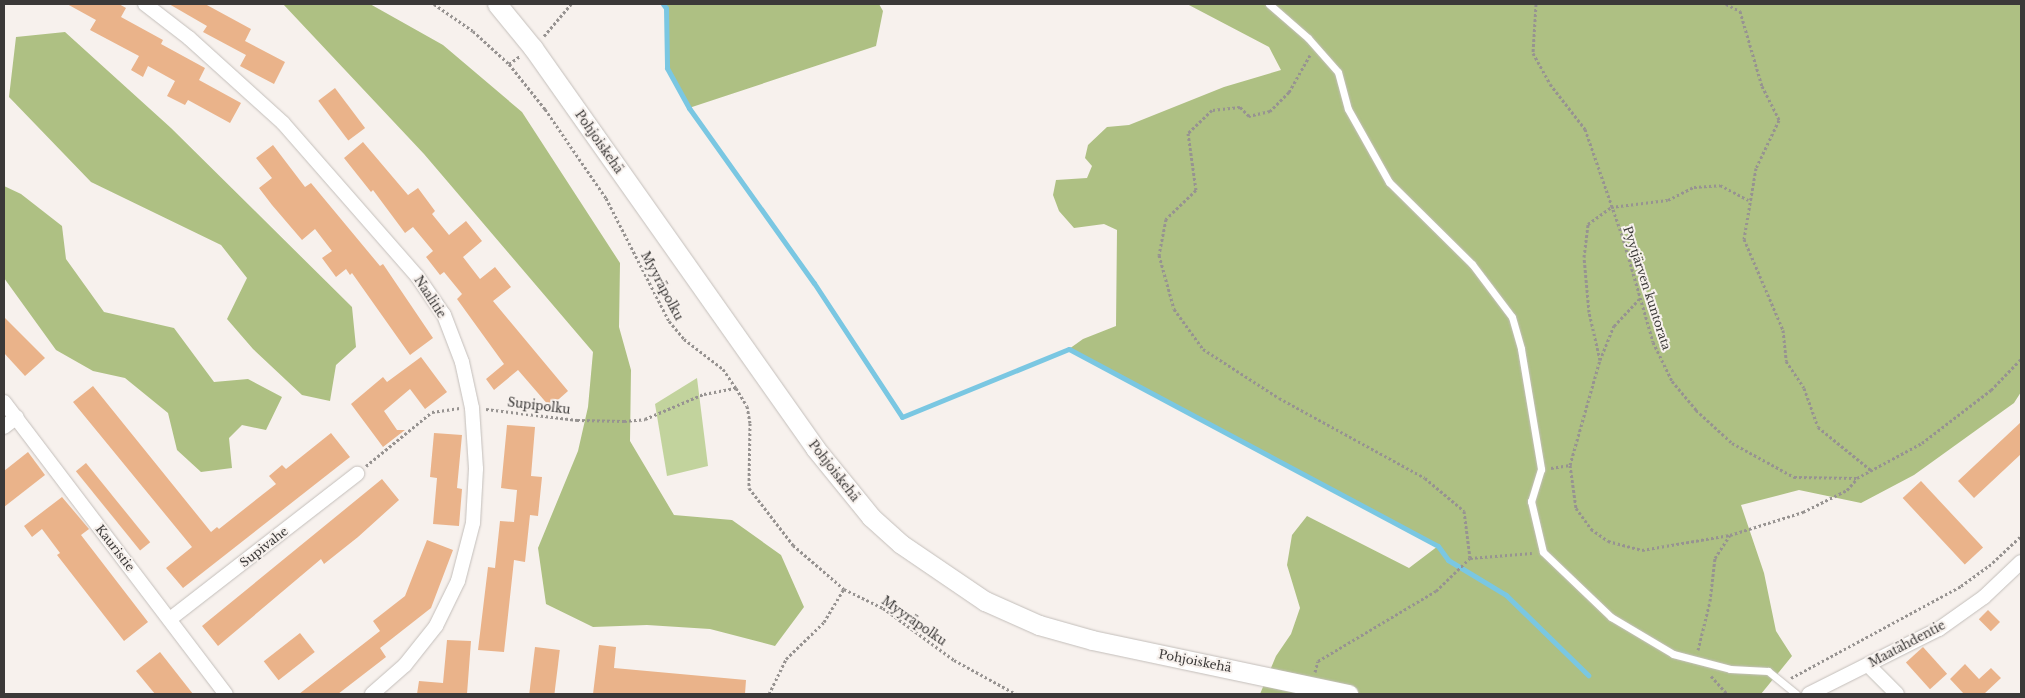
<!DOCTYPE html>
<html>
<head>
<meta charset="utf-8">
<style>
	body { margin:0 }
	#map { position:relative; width:2025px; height:698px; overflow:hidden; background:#f7f1ed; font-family:"Libre Baskerville",serif }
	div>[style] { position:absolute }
	.green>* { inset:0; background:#c2d39d }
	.forest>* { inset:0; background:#aec083 }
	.stream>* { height:5px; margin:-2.5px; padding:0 2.5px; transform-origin:2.5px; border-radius:2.5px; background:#7ac7e2 }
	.building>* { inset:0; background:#eab38a; transform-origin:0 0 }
	.path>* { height:3px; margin-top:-1.5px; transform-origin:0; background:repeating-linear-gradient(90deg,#979391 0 2.5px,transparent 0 5px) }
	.roads { filter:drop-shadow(0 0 1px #c3beba) drop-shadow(0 0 1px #c3beba) }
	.lane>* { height:7px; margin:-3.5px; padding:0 3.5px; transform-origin:3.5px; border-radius:3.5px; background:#fff }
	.street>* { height:14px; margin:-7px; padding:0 7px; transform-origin:7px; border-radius:7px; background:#fff }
	.secondary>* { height:19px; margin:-9.5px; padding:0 9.5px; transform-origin:9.5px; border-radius:9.5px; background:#fff }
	span { translate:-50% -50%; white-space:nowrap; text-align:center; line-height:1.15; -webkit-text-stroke:4px #f7f1ed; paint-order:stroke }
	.street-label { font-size:12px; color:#3b3938 }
	.frame { position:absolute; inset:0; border:5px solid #3b3938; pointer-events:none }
</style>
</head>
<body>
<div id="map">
	<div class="green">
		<i style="clip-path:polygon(697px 378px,708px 466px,667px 476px,655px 404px)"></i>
	</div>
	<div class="forest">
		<i style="clip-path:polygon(283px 4px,370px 4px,443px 45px,522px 112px,620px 263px,619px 327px,631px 370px,630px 441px,674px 515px,732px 520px,781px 555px,804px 607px,775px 646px,710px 629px,647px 625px,593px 627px,546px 604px,538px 548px,578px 451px,588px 407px,593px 352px,424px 154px)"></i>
		<i style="clip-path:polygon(663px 4px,879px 4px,883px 11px,876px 46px,689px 108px,667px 68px,666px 8px)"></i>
		<i style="clip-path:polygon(1187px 4px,2021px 4px,2021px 392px,2014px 403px,1914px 475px,1861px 503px,1799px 490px,1741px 505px,1764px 573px,1776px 631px,1792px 656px,1761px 694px,1260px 694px,1276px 656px,1291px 634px,1300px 608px,1287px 565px,1292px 535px,1307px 516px,1409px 568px,1438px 546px,1069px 349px,1083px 339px,1116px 326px,1117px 230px,1104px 224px,1074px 228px,1059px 211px,1053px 195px,1056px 180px,1087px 178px,1092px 166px,1085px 158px,1088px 145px,1107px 127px,1129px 125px,1224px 87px,1281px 70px,1269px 47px)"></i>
		<i style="clip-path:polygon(65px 32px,171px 128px,352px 307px,356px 347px,336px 365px,330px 401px,302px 395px,253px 349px,227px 319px,247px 278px,221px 245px,91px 182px,9px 97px,16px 37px)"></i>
		<i style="clip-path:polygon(4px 186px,21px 194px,62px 226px,66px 259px,104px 312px,174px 328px,214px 382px,248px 379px,282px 397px,266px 430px,242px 425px,229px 438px,232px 468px,201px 472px,177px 450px,168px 413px,125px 378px,93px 371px,56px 350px,4px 278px)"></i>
	</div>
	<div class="stream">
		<i style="left:663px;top:4px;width:5px;rotate:53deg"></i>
		<i style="left:666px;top:8px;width:60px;rotate:89deg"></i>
		<i style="left:667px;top:68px;width:46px;rotate:61.2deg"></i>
		<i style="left:689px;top:108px;width:215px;rotate:54.5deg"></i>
		<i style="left:814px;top:283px;width:160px;rotate:56.7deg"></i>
		<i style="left:902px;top:417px;width:180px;rotate:-22.2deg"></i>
		<i style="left:1069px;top:349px;width:418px;rotate:28.1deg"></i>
		<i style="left:1438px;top:546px;width:17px;rotate:54deg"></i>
		<i style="left:1448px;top:560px;width:68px;rotate:31.1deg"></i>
		<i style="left:1506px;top:595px;width:115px;rotate:44.3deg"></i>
	</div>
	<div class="building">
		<i style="clip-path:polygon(67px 4px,119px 4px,126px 8px,121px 17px,163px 40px,161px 44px,205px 68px,199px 80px,241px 103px,230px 123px,188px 100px,185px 105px,167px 96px,175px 81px,148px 66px,143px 77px,131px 70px,139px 56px,90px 30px,96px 20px)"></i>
		<i style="clip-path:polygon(169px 4px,205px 4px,251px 29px,245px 41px,285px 62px,274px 84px,240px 66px,246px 55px,203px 32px,207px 26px)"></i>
		<i style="left:335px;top:88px;width:50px;height:21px;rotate:53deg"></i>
		<i style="clip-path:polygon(363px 142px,408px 195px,418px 188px,435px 211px,432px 214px,449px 235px,466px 221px,482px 241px,463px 257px,480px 279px,495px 267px,511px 287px,493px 301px,568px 391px,550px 407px,518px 370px,494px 390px,486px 379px,504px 364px,457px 299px,462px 294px,444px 272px,440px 275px,426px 257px,433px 251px,413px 227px,405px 233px,373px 190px,371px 192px,344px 158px)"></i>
		<i style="clip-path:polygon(273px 145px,305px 187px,311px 183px,380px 266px,383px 264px,433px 338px,410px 355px,352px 273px,350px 275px,346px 269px,336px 277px,322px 258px,332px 251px,315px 229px,302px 240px,272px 205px,259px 188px,272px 178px,256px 158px)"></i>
		<i style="clip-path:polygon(4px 317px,45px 358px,25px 376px,4px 353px)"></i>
		<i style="clip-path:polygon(421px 357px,447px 392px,425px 409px,410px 389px,384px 411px,397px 430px,405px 430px,383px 447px,351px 404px,383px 377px,387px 382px)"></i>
		<i style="clip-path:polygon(93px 386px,211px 532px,217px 527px,219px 529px,276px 484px,269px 476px,282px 465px,286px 469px,331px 433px,350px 457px,183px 588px,166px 568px,192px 547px,73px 402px)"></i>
		<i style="clip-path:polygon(2021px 422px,2021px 454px,1974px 498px,1958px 481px)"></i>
		<i style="clip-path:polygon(507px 425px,535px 427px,531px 476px,542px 477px,538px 516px,530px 515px,525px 562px,514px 560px,504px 652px,478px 650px,488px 567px,495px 568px,500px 521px,514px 522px,517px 490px,501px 488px)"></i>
		<i style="clip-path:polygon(434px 433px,462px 435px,457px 488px,462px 489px,459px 526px,433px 524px,437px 478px,430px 477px)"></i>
		<i style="clip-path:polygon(28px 452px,45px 475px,4px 507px,4px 471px)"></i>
		<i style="left:86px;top:463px;width:102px;height:13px;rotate:51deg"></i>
		<i style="clip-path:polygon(382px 479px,399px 500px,358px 537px,324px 564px,321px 559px,218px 646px,202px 626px)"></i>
		<i style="left:1921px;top:481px;width:91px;height:25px;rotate:47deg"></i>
		<i style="clip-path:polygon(62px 497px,89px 529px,81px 535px,148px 622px,124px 641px,57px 555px,60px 553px,42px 529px,32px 537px,24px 526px)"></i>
		<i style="clip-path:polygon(427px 540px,453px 550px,431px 608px,380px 648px,386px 657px,338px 694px,299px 694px,380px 631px,373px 621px,405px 596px)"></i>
		<i style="left:1988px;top:610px;width:17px;height:13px;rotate:45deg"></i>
		<i style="left:300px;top:633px;width:24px;height:46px;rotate:52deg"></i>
		<i style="clip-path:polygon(447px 640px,471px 641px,467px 694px,417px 694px,419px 681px,443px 683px)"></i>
		<i style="clip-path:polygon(599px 645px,616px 647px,614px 668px,746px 680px,745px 694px,593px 694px)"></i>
		<i style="left:535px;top:647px;width:25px;height:47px;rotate:7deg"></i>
		<i style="left:1923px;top:647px;width:36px;height:23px;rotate:48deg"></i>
		<i style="clip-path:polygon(160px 652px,193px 694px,155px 694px,136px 671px)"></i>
		<i style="clip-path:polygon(1965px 664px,1979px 679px,1991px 668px,2001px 678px,1984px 694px,1964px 694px,1950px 679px)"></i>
	</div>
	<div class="path">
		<i style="left:434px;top:4px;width:47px;rotate:34.7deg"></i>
		<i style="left:473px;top:31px;width:49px;rotate:42.5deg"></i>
		<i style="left:509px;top:64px;width:58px;rotate:51.3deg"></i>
		<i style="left:545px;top:109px;width:108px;rotate:55.6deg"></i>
		<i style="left:606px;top:198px;width:138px;rotate:62.9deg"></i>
		<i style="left:669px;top:321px;width:23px;rotate:50deg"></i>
		<i style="left:684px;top:339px;width:49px;rotate:37.6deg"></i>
		<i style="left:723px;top:369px;width:23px;rotate:56deg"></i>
		<i style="left:736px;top:388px;width:21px;rotate:59deg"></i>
		<i style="left:747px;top:406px;width:17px;rotate:80deg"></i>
		<i style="left:750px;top:423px;width:65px;rotate:90.9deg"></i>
		<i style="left:749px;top:488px;width:72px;rotate:52.3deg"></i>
		<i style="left:793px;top:545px;width:67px;rotate:40.8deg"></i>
		<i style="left:844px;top:589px;width:43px;rotate:26deg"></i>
		<i style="left:883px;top:608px;width:88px;rotate:36.2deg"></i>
		<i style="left:954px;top:660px;width:71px;rotate:28.7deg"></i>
		<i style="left:1536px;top:4px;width:49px;rotate:93.5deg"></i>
		<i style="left:1533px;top:53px;width:35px;rotate:61deg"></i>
		<i style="left:1550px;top:84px;width:57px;rotate:52.1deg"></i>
		<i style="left:1585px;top:129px;width:112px;rotate:70.8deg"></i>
		<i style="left:1622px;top:235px;width:111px;rotate:73.8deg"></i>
		<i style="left:1653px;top:342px;width:43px;rotate:64deg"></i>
		<i style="left:1672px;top:381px;width:38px;rotate:50deg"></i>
		<i style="left:1696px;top:410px;width:49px;rotate:42.5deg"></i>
		<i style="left:1732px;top:443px;width:71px;rotate:28.7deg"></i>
		<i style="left:1794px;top:477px;width:63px;rotate:0.9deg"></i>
		<i style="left:1857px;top:478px;width:74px;rotate:-28.3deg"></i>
		<i style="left:1922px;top:443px;width:87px;rotate:-37.5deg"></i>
		<i style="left:1991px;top:390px;width:43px;rotate:-45.9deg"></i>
		<i style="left:1726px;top:4px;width:16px;rotate:27deg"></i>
		<i style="left:1740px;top:11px;width:78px;rotate:73.7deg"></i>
		<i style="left:1762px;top:86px;width:38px;rotate:63deg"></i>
		<i style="left:1779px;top:120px;width:53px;rotate:115.6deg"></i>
		<i style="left:1756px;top:168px;width:72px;rotate:99.6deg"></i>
		<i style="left:1744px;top:239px;width:99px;rotate:66.8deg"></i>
		<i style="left:1783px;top:330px;width:31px;rotate:84deg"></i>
		<i style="left:1786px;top:361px;width:32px;rotate:56deg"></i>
		<i style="left:1804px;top:388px;width:41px;rotate:70.3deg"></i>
		<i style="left:1818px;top:427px;width:70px;rotate:39.2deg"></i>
		<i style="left:544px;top:36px;width:42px;rotate:-49.8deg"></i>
		<i style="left:1310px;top:55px;width:43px;rotate:119.6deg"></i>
		<i style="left:1289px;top:92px;width:27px;rotate:135deg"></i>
		<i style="left:1270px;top:111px;width:22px;rotate:167deg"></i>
		<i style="left:1249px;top:116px;width:13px;rotate:-135deg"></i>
		<i style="left:1240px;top:107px;width:28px;rotate:174deg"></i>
		<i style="left:1212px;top:110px;width:33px;rotate:136deg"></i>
		<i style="left:1188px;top:133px;width:58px;rotate:82deg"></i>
		<i style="left:1196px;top:190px;width:42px;rotate:136deg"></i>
		<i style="left:1166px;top:219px;width:37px;rotate:101deg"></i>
		<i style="left:1159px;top:255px;width:56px;rotate:74.5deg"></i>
		<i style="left:1174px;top:309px;width:49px;rotate:54.1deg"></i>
		<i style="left:1203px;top:349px;width:90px;rotate:32.8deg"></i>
		<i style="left:1279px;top:398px;width:166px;rotate:28.7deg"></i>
		<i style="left:1425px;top:478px;width:51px;rotate:40.2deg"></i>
		<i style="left:1464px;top:511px;width:47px;rotate:82.7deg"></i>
		<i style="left:509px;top:64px;width:14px;rotate:-36deg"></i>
		<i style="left:1600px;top:360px;width:49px;rotate:-102.9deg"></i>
		<i style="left:1589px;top:312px;width:55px;rotate:-95.2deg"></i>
		<i style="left:1584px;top:257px;width:33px;rotate:-83deg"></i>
		<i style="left:1588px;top:224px;width:29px;rotate:-36deg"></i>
		<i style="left:1611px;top:207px;width:57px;rotate:-7deg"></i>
		<i style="left:1668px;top:200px;width:29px;rotate:-27deg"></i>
		<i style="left:1694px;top:187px;width:26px;rotate:-4deg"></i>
		<i style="left:1720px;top:185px;width:32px;rotate:28deg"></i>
		<i style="left:486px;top:409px;width:92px;rotate:6.9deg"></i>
		<i style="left:577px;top:420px;width:47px;rotate:1.2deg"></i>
		<i style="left:624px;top:421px;width:21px;rotate:-5deg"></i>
		<i style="left:645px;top:419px;width:64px;rotate:-23deg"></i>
		<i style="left:704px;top:394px;width:33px;rotate:-11deg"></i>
		<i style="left:1570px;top:465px;width:43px;rotate:82.1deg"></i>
		<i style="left:1576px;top:508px;width:26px;rotate:54deg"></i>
		<i style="left:1591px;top:529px;width:21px;rotate:35deg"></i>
		<i style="left:1608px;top:541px;width:35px;rotate:15deg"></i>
		<i style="left:1642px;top:550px;width:89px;rotate:-9.7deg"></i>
		<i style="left:1730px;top:535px;width:77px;rotate:-17.5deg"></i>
		<i style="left:1803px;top:512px;width:49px;rotate:-26.6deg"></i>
		<i style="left:1847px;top:490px;width:15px;rotate:-48deg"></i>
		<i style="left:366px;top:466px;width:85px;rotate:-39.3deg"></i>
		<i style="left:432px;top:412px;width:28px;rotate:-8deg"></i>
		<i style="left:1551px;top:468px;width:19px;rotate:-9deg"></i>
		<i style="left:1570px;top:465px;width:109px;rotate:-74.1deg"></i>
		<i style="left:1600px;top:360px;width:37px;rotate:-68deg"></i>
		<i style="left:1614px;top:326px;width:37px;rotate:-47deg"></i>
		<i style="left:1698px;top:650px;width:50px;rotate:-76.2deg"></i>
		<i style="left:1710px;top:601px;width:43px;rotate:-83.4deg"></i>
		<i style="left:1715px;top:558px;width:27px;rotate:-57deg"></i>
		<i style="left:1315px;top:672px;width:11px;rotate:-75deg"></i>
		<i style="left:1318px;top:661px;width:137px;rotate:-30.7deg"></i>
		<i style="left:1436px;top:591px;width:47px;rotate:-44.1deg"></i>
		<i style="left:1470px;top:558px;width:62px;rotate:-4.6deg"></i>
		<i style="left:1711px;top:676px;width:24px;rotate:48deg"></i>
		<i style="left:1791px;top:678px;width:193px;rotate:-28.4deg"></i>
		<i style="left:1961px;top:586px;width:34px;rotate:-36deg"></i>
		<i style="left:1989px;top:566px;width:44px;rotate:-43.2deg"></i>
		<i style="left:769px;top:694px;width:39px;rotate:-64deg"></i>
		<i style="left:786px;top:659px;width:53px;rotate:-44.2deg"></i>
		<i style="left:824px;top:622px;width:39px;rotate:-59deg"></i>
		<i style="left:1225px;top:694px;width:21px"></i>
	</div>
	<div class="roads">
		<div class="lane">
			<i style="left:1269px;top:4px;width:52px;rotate:41.1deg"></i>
			<i style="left:1308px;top:38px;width:45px;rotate:48.6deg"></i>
			<i style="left:1338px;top:72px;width:38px;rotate:75deg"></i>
			<i style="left:1348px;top:109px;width:84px;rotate:60.7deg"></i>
			<i style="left:1389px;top:182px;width:117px;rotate:44.7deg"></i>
			<i style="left:1472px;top:264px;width:66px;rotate:53deg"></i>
			<i style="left:1512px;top:317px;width:33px;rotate:74deg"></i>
			<i style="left:1521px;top:349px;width:122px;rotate:80.5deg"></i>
			<i style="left:1541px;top:469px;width:34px;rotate:107deg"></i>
			<i style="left:1531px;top:501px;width:52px;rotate:76.8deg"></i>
			<i style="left:1543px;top:552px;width:94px;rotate:43.7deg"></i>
			<i style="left:1611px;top:617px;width:72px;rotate:30.8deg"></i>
			<i style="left:1673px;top:654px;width:59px;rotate:14.7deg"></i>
			<i style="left:1730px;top:669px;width:38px;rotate:3deg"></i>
			<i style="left:1768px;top:671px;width:36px;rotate:39deg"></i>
		</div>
		<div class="street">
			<i style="left:145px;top:4px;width:56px;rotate:37.7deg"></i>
			<i style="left:189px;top:38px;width:127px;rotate:42.1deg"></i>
			<i style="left:283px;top:123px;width:203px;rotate:48.8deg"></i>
			<i style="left:417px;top:276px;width:47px;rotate:55.3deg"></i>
			<i style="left:444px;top:315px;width:50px;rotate:69deg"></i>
			<i style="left:462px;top:362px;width:47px;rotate:77.7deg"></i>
			<i style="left:472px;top:408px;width:61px;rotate:86.2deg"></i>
			<i style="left:476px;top:469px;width:54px;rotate:93.2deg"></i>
			<i style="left:473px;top:523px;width:60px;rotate:104.5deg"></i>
			<i style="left:458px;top:581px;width:50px;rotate:116.1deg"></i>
			<i style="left:436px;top:626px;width:50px;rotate:128.5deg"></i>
			<i style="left:405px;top:665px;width:44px;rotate:138.7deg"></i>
			<i style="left:4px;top:402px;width:367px;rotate:52.8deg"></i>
			<i style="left:4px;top:427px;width:16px;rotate:-38deg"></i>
			<i style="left:170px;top:619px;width:237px;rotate:-37.8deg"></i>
			<i style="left:1868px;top:665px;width:41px;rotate:45deg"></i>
			<i style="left:1809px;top:694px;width:145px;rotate:-26.6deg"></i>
			<i style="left:1939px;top:629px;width:55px;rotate:-35.4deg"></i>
			<i style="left:1984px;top:597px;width:51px;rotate:-43.4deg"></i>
		</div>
		<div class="secondary">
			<i style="left:497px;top:4px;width:57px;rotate:50.7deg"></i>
			<i style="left:533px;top:48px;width:489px;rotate:54.8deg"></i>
			<i style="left:815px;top:448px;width:89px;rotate:50.9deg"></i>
			<i style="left:871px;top:517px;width:40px;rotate:42deg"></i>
			<i style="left:901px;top:544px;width:102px;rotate:34.2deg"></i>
			<i style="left:985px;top:601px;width:59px;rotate:24deg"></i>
			<i style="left:1039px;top:625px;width:55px;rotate:15.8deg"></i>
			<i style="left:1092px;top:640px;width:262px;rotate:11.9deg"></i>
		</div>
	</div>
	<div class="street-label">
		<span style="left:599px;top:142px;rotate:55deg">Pohjoiskehä</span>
		<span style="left:662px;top:286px;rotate:62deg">Myyräpolku</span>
		<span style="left:1647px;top:288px;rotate:72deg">Pyytjärven kuntorata</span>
		<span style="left:430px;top:297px;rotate:57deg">Naalitie</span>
		<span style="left:539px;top:406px;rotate:7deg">Supipolku</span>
		<span style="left:834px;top:471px;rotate:52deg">Pohjoiskehä</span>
		<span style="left:264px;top:547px;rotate:-38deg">Supivahe</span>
		<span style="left:115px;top:548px;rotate:52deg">Kauristie</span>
		<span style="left:914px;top:621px;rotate:35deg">Myyräpolku</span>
		<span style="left:1907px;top:644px;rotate:-28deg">Maatähdentie</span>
		<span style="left:1195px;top:661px;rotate:11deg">Pohjoiskehä</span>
	</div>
	<div class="frame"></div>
</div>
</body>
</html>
